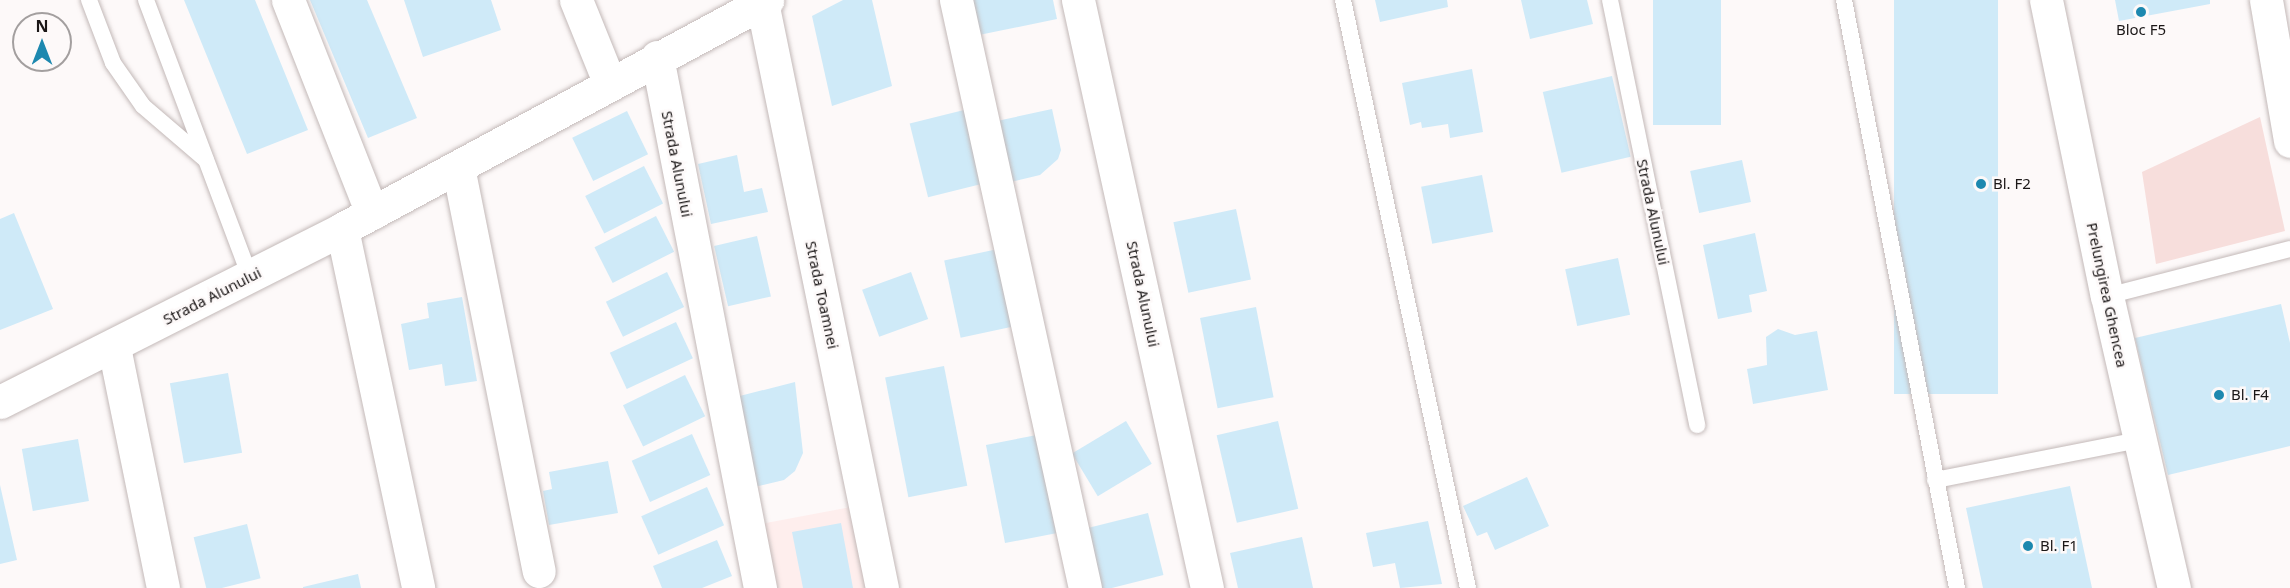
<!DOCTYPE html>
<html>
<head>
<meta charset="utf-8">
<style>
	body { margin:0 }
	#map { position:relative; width:2290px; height:588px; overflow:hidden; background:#fdf9f9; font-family:"Noto Sans",sans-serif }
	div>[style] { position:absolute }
	.built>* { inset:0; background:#feeeed }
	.green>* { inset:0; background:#f7dedc }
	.building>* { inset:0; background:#cfeaf8; transform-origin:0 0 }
	.roads { filter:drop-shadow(0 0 2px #c3b9b8) drop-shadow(0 0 2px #c3b9b8) }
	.lane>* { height:16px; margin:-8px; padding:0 8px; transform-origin:8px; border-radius:8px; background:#fff }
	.street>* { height:33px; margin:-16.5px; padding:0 16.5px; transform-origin:16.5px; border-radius:16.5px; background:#fff }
	.dots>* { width:16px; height:16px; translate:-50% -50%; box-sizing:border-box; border:3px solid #fdf9f9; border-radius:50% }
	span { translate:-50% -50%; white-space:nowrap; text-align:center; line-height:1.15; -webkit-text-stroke:5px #fdf9f9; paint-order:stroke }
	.poi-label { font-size:15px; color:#1b1717 }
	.left { translate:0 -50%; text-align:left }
	.street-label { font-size:15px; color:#1b1717 }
	.north { position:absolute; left:12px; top:12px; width:60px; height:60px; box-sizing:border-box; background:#fdf9f9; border:2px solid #a39f9f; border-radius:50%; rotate:0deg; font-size:16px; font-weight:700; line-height:24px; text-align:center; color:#1b1717 }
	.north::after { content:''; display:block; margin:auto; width:21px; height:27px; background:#1d88af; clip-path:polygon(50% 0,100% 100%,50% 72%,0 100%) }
</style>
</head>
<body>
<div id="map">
	<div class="built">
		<i style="clip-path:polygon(851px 507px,867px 588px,772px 588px,760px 524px)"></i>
	</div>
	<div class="green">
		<i style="clip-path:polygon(2260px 117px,2285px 231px,2156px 264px,2142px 172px)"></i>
	</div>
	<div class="building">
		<i style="clip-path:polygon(184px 0,255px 0,308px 130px,247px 154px)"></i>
		<i style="clip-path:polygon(310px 0,367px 0,417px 118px,368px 138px)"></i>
		<i style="clip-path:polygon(404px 0,491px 0,501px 30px,423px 57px)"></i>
		<i style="clip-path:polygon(843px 0,872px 0,892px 86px,832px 106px,812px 16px)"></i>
		<i style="clip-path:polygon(967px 0,1053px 0,1057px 19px,974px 36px)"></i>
		<i style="clip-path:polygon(1375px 0,1447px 0,1448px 7px,1380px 22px)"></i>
		<i style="clip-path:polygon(1521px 0,1587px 0,1593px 24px,1530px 39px)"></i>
		<i style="left:1653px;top:0;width:68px;height:125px"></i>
		<i style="left:1894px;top:0;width:104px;height:394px"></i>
		<i style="clip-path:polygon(2115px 0,2210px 0,2210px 4px,2119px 21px)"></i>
		<i style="clip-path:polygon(1472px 69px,1483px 132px,1450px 138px,1448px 124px,1422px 128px,1421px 122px,1410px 125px,1402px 83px)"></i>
		<i style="left:1612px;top:76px;width:83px;height:71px;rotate:77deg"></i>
		<i style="clip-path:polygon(1052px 109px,1061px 150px,1058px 159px,1040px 175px,1011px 182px,997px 121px)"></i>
		<i style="left:964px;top:110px;width:76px;height:56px;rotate:76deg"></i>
		<i style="left:627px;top:111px;width:48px;height:61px;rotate:64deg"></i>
		<i style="clip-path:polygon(737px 155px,744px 192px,762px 188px,768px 212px,711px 224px,698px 164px)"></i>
		<i style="left:1742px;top:160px;width:43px;height:53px;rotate:78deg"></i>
		<i style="left:644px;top:166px;width:42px;height:66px;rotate:63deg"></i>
		<i style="left:1482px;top:175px;width:58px;height:62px;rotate:79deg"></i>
		<i style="left:1236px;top:209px;width:72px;height:64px;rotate:78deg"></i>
		<i style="clip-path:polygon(14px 213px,53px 309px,0 330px,0 219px)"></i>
		<i style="left:656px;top:216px;width:40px;height:69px;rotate:63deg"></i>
		<i style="clip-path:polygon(1755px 233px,1767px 291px,1749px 295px,1752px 312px,1718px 319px,1703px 245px)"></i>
		<i style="left:757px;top:236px;width:62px;height:44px;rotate:77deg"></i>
		<i style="left:998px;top:249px;width:79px;height:55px;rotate:78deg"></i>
		<i style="left:1618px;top:258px;width:58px;height:54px;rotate:78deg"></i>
		<i style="left:667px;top:272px;width:39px;height:68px;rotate:64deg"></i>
		<i style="left:911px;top:272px;width:50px;height:52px;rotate:70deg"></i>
		<i style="clip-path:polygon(462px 297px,477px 381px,445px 386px,442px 364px,409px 370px,401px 324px,429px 318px,427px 303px)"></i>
		<i style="clip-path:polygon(2281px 304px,2290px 343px,2290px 446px,2168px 475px,2135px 338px)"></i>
		<i style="left:1256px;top:307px;width:92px;height:57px;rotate:79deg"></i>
		<i style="left:676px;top:322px;width:40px;height:73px;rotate:65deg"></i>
		<i style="clip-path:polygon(1778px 329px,1795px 335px,1817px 331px,1828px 390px,1753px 404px,1747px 369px,1767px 365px,1766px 337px)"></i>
		<i style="left:944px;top:366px;width:122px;height:60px;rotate:79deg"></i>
		<i style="left:228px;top:373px;width:81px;height:59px;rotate:80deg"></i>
		<i style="left:685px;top:375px;width:46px;height:69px;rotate:64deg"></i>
		<i style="clip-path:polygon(795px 382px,803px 453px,795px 471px,784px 480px,750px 488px,732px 398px)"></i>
		<i style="left:1126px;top:421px;width:50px;height:63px;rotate:59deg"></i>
		<i style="left:1278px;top:421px;width:90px;height:63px;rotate:77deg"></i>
		<i style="left:692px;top:434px;width:45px;height:66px;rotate:66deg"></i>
		<i style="left:1037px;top:435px;width:100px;height:52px;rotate:79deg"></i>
		<i style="left:78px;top:439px;width:63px;height:57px;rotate:80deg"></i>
		<i style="clip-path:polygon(608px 461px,618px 513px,549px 525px,543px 491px,552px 489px,549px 472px)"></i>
		<i style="clip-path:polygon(1527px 477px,1549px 526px,1495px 550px,1487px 532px,1477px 536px,1463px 506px)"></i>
		<i style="clip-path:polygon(0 485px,17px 560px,0 564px)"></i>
		<i style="clip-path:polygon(2070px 486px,2092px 588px,1983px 588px,1966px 508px)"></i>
		<i style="left:707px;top:487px;width:42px;height:72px;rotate:66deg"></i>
		<i style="left:1148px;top:513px;width:64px;height:65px;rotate:76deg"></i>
		<i style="clip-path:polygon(1428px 521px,1442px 584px,1400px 588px,1395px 563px,1373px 567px,1366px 533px)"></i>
		<i style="clip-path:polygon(841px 523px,853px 588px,803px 588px,792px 532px)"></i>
		<i style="left:247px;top:524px;width:56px;height:55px;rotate:76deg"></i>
		<i style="clip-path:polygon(1302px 537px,1313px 588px,1238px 588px,1230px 553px)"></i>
		<i style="clip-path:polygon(717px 540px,732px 576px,702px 588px,662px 588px,653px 566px)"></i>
		<i style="clip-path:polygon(358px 574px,361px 588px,303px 588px,303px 587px)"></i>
	</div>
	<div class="roads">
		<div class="lane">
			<i style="left:89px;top:0;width:67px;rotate:69.1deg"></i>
			<i style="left:113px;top:63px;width:52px;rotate:55.1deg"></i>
			<i style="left:143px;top:106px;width:83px;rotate:40.6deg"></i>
			<i style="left:146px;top:0;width:295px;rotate:69.4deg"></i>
			<i style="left:1343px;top:0;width:601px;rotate:78deg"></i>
			<i style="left:1610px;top:0;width:434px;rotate:78.4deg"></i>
			<i style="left:1844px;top:0;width:599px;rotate:79.12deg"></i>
			<i style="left:2107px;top:296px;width:189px;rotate:-14.4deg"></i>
			<i style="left:1935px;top:480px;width:208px;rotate:-11.1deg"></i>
		</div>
		<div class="street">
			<i style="left:288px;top:0;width:229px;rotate:68.5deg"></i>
			<i style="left:576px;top:0;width:91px;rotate:68deg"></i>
			<i style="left:956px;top:0;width:602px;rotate:77.63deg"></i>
			<i style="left:1078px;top:0;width:602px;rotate:77.63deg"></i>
			<i style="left:2046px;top:0;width:302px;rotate:78.4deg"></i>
			<i style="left:2107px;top:296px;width:300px;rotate:77.1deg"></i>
			<i style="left:2266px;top:0;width:143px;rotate:80.3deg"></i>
			<i style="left:762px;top:2px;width:598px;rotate:78.43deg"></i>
			<i style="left:657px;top:57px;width:541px;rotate:79.02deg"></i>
			<i style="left:458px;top:167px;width:412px;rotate:78.7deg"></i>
			<i style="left:342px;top:229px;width:367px;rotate:78deg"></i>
			<i style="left:114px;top:347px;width:246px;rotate:78.5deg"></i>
			<i style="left:0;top:402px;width:383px;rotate:-26.8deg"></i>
			<i style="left:342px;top:229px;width:483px;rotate:-28.3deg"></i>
		</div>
	</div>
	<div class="dots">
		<i style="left:2141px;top:12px;background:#1d88af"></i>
		<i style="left:1981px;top:184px;background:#1d88af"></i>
		<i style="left:2219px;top:395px;background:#1d88af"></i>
		<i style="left:2028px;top:546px;background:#1d88af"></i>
	</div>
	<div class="poi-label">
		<span style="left:2141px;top:30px">Bloc F5</span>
		<span class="left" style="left:1993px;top:184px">Bl. F2</span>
		<span class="left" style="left:2231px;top:395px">Bl. F4</span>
		<span class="left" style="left:2040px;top:546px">Bl. F1</span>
	</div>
	<div class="street-label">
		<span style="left:677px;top:164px;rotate:79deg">Strada Alunului</span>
		<span style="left:1653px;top:212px;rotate:78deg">Strada Alunului</span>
		<span style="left:1143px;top:294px;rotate:78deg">Strada Alunului</span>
		<span style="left:822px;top:295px;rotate:78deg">Strada Toamnei</span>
		<span style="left:2107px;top:295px;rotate:78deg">Prelungirea Ghencea</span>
		<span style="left:212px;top:296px;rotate:-27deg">Strada Alunului</span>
	</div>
	<div class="north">N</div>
</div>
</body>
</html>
